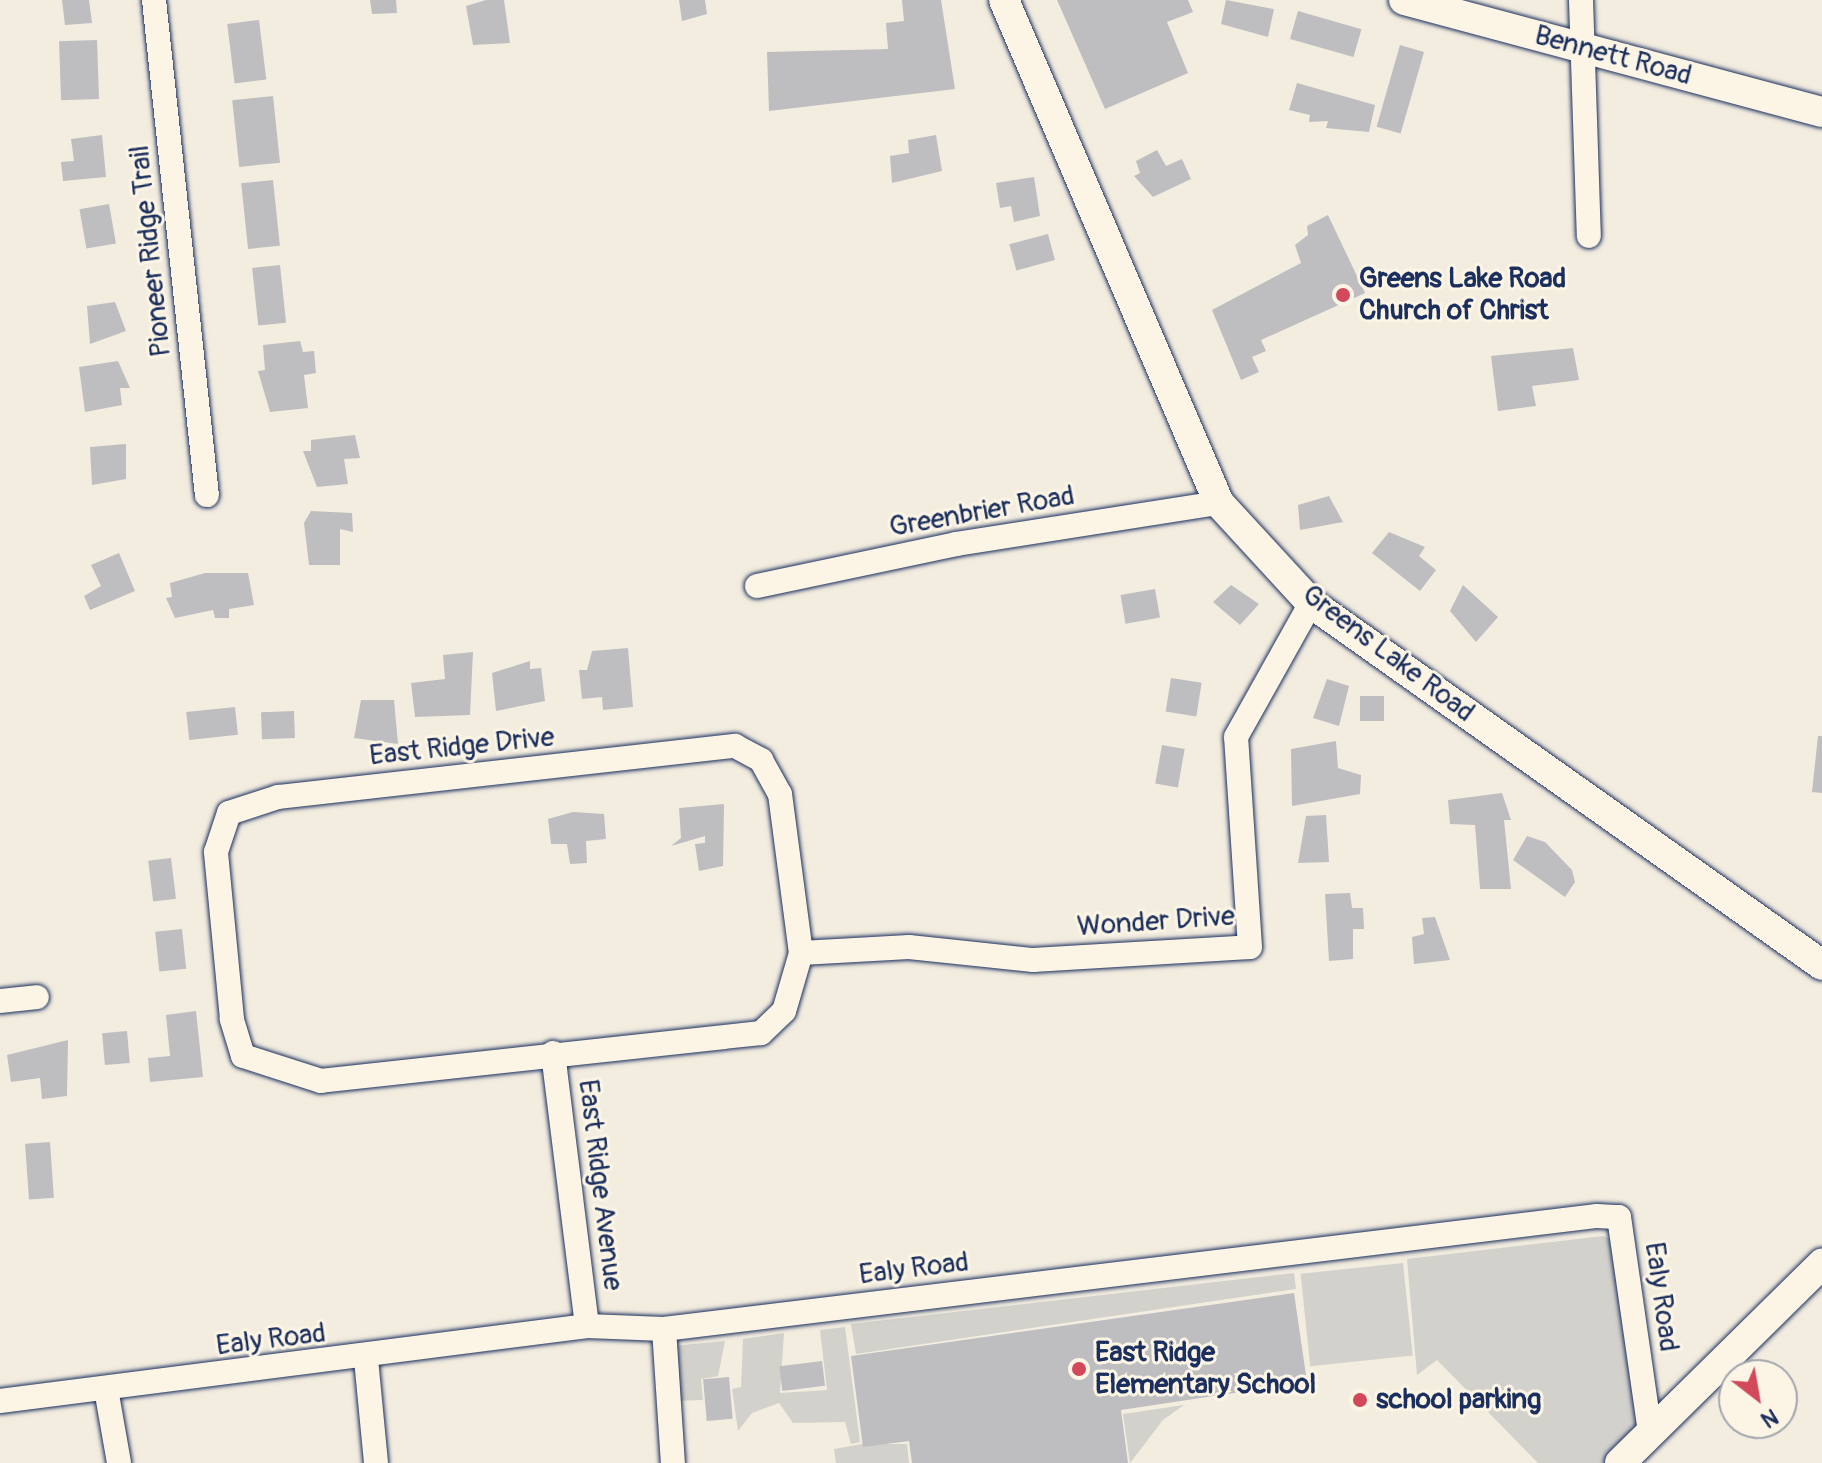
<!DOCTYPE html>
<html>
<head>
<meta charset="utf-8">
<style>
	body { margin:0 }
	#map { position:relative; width:1822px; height:1463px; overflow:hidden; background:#f3ede0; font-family:Pangolin,sans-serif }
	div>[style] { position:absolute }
	.green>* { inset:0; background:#d3d1cc; transform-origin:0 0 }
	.building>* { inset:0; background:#bebec0; transform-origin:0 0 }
	.roads { filter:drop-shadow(0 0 2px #1b2f5e) drop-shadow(0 0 2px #1b2f5e) }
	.minor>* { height:24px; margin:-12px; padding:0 12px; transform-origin:12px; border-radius:12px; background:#fcf5e5 }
	.tertiary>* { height:30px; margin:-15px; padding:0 15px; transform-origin:15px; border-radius:15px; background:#fcf5e5 }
	.dots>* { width:22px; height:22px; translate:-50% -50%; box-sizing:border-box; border:4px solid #fcf5e5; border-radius:50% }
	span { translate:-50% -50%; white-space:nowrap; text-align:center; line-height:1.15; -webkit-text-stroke:6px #fcf5e5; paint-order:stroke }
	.street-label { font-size:28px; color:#1b2f5e }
	.poi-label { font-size:28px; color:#1b2f5e; font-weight:700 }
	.left { translate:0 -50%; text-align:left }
	.north { position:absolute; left:1718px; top:1359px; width:80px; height:80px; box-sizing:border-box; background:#fcf5e5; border:2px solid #a2a6af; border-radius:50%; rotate:149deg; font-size:22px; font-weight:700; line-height:32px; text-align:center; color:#1b2f5e }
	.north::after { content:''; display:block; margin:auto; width:28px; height:36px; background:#d1495b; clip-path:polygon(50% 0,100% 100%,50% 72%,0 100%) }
</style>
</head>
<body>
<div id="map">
	<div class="green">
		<i style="clip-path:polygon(1603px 1236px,1611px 1239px,1642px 1426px,1605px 1463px,1538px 1463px,1437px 1360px,1417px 1375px,1407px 1259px)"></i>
		<i style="left:1403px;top:1263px;width:93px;height:103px;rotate:84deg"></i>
		<i style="clip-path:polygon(1294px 1273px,1296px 1289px,856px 1354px,851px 1324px)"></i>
		<i style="clip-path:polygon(845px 1327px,860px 1442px,851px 1444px,845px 1422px,793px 1423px,779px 1403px,752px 1413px,738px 1431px,732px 1389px,741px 1387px,743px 1339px,784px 1333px,780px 1393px,827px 1390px,820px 1330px)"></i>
		<i style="clip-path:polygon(725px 1341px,718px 1376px,701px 1379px,703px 1400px,675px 1401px,673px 1346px)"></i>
		<i style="clip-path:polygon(1184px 1405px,1163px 1420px,1130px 1463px,1123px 1414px)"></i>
		<i style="clip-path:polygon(862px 1444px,907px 1444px,909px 1463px,836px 1463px,834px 1449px)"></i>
	</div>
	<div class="building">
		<i style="clip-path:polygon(62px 0,89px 0,92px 23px,65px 25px)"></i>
		<i style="clip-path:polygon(370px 0,396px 0,397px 13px,372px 14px)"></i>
		<i style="clip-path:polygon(486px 0,504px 0,510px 43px,473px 45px,466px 6px)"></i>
		<i style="clip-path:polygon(679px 0,705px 0,707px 14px,682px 21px)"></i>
		<i style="clip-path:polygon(902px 0,941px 0,955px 89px,769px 111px,767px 52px,888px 49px,886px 23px,904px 21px)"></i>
		<i style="clip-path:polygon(1057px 0,1188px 0,1193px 12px,1167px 22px,1188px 73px,1105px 109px)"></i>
		<i style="clip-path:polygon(1226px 0,1274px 9px,1268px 37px,1221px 24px)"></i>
		<i style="left:1298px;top:11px;width:66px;height:29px;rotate:16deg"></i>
		<i style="left:259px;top:20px;width:60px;height:32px;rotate:83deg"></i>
		<i style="left:97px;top:40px;width:59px;height:38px;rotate:88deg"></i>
		<i style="left:1400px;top:45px;width:25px;height:85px;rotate:16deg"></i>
		<i style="clip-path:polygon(1297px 83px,1375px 105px,1369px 132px,1326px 128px,1328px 121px,1309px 122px,1310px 115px,1289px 110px)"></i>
		<i style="left:273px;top:96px;width:67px;height:41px;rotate:84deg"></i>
		<i style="clip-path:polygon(102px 135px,106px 177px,63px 181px,61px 162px,74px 161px,71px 139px)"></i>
		<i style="clip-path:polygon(936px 135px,942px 171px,892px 183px,890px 156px,909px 153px,908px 140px)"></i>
		<i style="clip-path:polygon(1157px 150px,1166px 166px,1182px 159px,1191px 179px,1153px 197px,1134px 176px,1140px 173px,1136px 161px)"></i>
		<i style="clip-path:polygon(1034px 177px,1040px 216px,1014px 222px,1011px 206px,1000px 208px,996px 183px)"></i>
		<i style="left:273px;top:180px;width:66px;height:32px;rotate:84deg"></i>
		<i style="left:109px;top:204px;width:40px;height:30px;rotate:80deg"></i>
		<i style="clip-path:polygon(1328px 215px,1365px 293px,1261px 340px,1266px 351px,1252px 357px,1259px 372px,1241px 380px,1212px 310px,1301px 263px,1295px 245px,1308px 235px,1307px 226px)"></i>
		<i style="left:1048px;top:234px;width:27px;height:40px;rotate:75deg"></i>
		<i style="left:280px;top:265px;width:58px;height:28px;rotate:84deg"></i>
		<i style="clip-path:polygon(115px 302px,126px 331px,90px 344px,87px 306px)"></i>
		<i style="clip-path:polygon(300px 341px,303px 352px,314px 351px,316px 373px,304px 375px,308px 408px,270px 412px,258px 371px,265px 370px,263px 345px)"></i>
		<i style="clip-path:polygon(1573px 348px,1579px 380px,1532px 386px,1536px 406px,1498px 411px,1491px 356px)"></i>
		<i style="clip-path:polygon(118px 361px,130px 388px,120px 388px,122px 405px,85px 412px,79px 367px)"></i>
		<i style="clip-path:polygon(355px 435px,360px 458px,344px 459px,348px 484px,317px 487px,303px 451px,311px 451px,311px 440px)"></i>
		<i style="clip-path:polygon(126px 444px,126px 479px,92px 485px,90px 447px)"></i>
		<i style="clip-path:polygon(1329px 496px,1343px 522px,1300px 530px,1298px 505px)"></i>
		<i style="clip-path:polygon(311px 511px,352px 513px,353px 532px,340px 529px,340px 565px,309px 565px,304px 523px)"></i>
		<i style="clip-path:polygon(1389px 532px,1425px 547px,1419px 556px,1436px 570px,1420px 591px,1372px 553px)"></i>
		<i style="clip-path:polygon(119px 553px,135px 591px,90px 610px,84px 596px,101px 586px,91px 565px)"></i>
		<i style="clip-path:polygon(205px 573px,248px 573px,254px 605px,229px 609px,229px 618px,215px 618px,213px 610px,175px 618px,166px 598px,172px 597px,170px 583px)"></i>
		<i style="clip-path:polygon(1231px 585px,1259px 604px,1240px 625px,1213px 602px)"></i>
		<i style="clip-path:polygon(1463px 585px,1498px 617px,1476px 642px,1450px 611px)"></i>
		<i style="left:1155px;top:589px;width:29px;height:35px;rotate:80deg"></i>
		<i style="clip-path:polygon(628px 648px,633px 707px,603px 710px,602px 697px,582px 699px,579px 670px,587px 670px,592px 651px)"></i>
		<i style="clip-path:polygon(473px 652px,470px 715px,415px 717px,411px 683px,445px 679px,443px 655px)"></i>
		<i style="clip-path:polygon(530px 661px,530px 669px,541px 668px,545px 701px,496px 711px,492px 673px)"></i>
		<i style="left:1171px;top:678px;width:31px;height:34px;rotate:9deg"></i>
		<i style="clip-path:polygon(1327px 679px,1349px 686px,1339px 726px,1313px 718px)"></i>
		<i style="left:1384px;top:696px;width:25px;height:24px;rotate:90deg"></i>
		<i style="clip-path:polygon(361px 700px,394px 700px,398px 744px,354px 738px)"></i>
		<i style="left:235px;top:707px;width:28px;height:49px;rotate:84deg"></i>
		<i style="left:294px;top:711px;width:27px;height:33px;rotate:88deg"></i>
		<i style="clip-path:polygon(1818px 736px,1822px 736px,1822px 793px,1812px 792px)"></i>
		<i style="clip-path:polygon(1336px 741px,1338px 768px,1361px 775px,1360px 794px,1292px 806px,1291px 749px)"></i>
		<i style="left:1162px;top:745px;width:23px;height:39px;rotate:10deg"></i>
		<i style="clip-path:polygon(1502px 793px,1511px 820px,1504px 820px,1511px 889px,1480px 889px,1475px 825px,1450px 824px,1448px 800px)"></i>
		<i style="clip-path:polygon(724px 804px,723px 866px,699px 871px,695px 844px,705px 843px,705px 836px,671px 846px,681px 838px,679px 808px)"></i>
		<i style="clip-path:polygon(573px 812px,604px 814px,606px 839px,586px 841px,587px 863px,570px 864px,567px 844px,551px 844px,548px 819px)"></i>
		<i style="clip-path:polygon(1326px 815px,1329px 862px,1298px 863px,1306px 816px)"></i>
		<i style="clip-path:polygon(1527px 836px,1545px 842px,1572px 870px,1575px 882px,1565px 897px,1513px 860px)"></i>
		<i style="left:171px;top:858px;width:41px;height:23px;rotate:83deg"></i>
		<i style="clip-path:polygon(1350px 893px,1352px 908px,1363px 908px,1364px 929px,1353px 929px,1353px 959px,1329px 961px,1325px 894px)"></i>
		<i style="clip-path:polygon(1435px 917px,1450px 960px,1414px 964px,1412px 937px,1424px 934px,1422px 918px)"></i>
		<i style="left:182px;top:929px;width:40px;height:27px;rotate:84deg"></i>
		<i style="clip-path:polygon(196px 1011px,203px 1077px,150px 1082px,148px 1058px,170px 1056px,166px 1015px)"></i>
		<i style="left:127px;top:1031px;width:32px;height:25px;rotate:85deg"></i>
		<i style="clip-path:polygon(68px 1040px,67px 1096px,42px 1099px,40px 1078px,11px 1082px,7px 1055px)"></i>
		<i style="left:50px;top:1142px;width:56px;height:25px;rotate:86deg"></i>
		<i style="clip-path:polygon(1294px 1293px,1307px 1382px,1121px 1410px,1128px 1463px,912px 1463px,909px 1441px,863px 1447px,851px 1356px)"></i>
		<i style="left:822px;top:1361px;width:25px;height:43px;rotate:83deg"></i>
		<i style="left:729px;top:1377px;width:42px;height:26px;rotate:85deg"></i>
	</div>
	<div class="roads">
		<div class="minor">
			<i style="left:154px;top:0;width:498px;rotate:83.9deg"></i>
			<i style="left:1581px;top:0;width:236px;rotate:88.1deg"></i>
			<i style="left:757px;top:586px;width:203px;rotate:-11.9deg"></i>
			<i style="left:956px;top:544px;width:266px;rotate:-8.9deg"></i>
			<i style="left:735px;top:746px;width:30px;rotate:28deg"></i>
			<i style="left:761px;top:760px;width:39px;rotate:61deg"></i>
			<i style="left:780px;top:794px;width:160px;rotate:82.5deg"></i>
			<i style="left:801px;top:953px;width:60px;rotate:106.3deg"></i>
			<i style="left:784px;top:1011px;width:32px;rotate:136deg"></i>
			<i style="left:761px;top:1033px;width:443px;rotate:173.8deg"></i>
			<i style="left:321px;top:1081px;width:82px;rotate:-162.2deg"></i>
			<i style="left:243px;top:1056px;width:39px;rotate:-107deg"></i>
			<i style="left:232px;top:1019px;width:168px;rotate:-95.5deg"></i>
			<i style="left:216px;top:852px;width:41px;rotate:-71.6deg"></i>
			<i style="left:229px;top:813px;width:52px;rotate:-18.1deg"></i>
			<i style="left:278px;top:797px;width:460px;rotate:-6.4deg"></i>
			<i style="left:801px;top:953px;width:108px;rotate:-3.2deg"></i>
			<i style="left:909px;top:947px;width:125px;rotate:6deg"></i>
			<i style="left:1033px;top:960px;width:217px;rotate:-3.4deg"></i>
			<i style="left:1250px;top:947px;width:210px;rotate:-93.8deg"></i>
			<i style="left:1236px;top:737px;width:154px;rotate:-60.8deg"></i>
			<i style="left:0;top:1001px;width:37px;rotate:-6deg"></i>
			<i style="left:553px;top:1053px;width:275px;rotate:82.9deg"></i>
			<i style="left:664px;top:1329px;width:134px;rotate:86.2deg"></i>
			<i style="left:366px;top:1359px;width:104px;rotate:84.5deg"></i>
			<i style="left:106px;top:1389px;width:75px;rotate:80deg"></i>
			<i style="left:0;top:1401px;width:592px;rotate:-7.28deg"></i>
			<i style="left:587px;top:1326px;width:77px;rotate:2.2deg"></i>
			<i style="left:664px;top:1329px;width:940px;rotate:-6.91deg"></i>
			<i style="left:1597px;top:1216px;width:22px;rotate:3deg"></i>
			<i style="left:1619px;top:1217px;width:217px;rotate:81.8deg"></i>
		</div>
		<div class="tertiary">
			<i style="left:1004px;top:0;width:547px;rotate:66.86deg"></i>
			<i style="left:1219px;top:503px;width:136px;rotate:47.4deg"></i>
			<i style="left:1311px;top:603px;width:626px;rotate:35.31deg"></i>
			<i style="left:1404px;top:0;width:433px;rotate:15deg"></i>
			<i style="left:1620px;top:1463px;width:284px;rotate:-44.6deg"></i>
		</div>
	</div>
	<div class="dots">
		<i style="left:1343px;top:295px;background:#d1495b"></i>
		<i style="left:1079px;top:1369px;background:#d1495b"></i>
		<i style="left:1360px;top:1400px;background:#d1495b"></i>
	</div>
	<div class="street-label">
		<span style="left:1613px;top:56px;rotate:15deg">Bennett Road</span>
		<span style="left:151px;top:251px;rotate:-96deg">Pioneer Ridge Trail</span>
		<span style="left:982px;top:512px;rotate:-10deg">Greenbrier Road</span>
		<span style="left:1388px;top:654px;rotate:37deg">Greens Lake Road</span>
		<span style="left:462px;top:747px;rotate:-6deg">East Ridge Drive</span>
		<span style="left:1156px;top:922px;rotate:-4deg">Wonder Drive</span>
		<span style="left:600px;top:1185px;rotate:83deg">East Ridge Avenue</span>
		<span style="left:914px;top:1269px;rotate:-7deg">Ealy Road</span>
		<span style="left:1661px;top:1297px;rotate:82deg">Ealy Road</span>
		<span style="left:271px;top:1340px;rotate:-7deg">Ealy Road</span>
	</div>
	<div class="poi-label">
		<span class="left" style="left:1359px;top:295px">Greens Lake Road<br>Church of Christ</span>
		<span class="left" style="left:1095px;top:1369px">East Ridge<br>Elementary School</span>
		<span class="left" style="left:1376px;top:1400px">school parking</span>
	</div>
	<div class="north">N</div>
</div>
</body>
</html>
